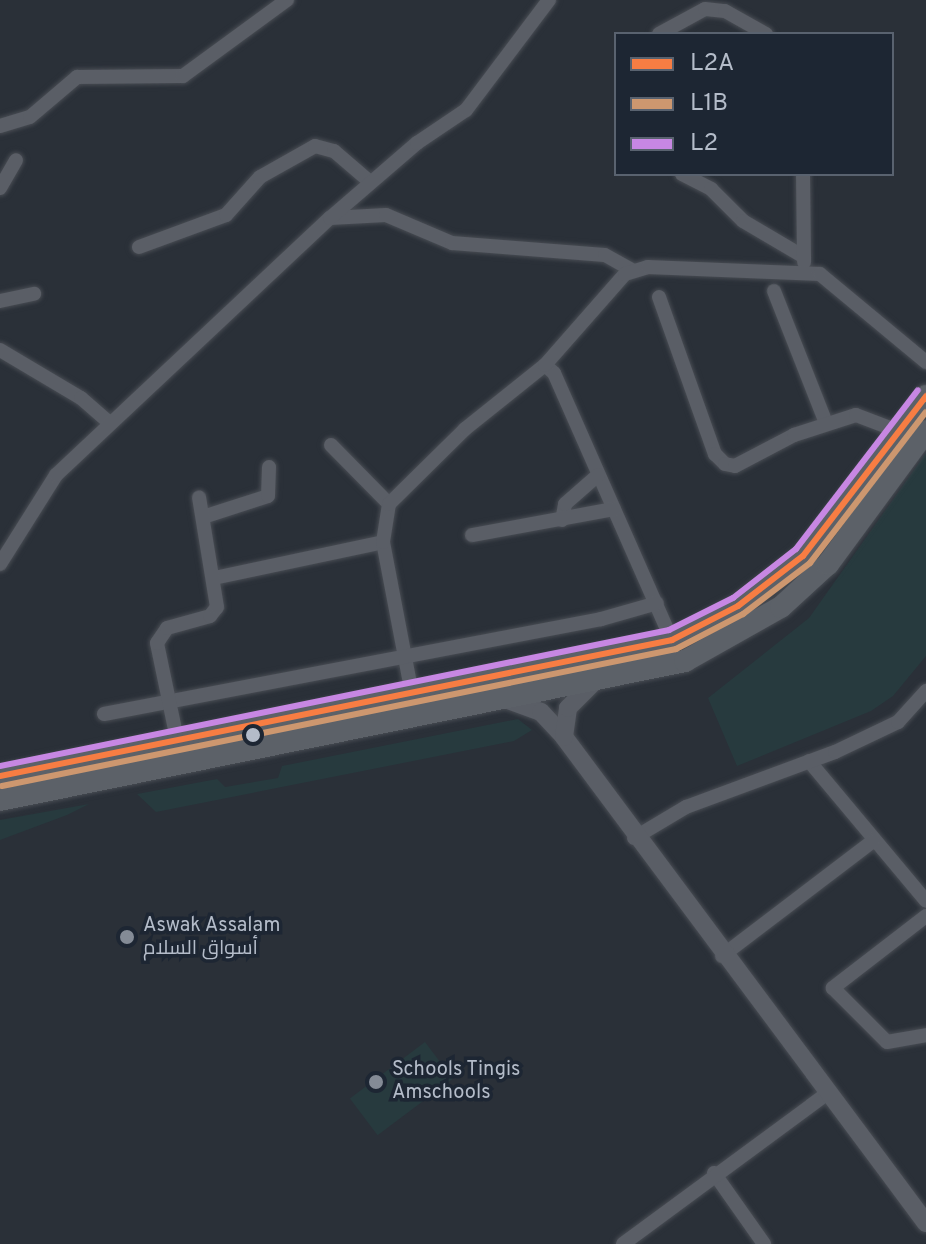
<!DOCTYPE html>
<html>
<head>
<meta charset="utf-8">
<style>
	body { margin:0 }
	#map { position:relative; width:926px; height:1244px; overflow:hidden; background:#2a3038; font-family:Overpass,Cairo,sans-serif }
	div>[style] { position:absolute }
	.green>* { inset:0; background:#273a3e; transform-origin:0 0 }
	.roads { filter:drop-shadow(0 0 2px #484c53) drop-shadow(0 0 2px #484c53) }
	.minor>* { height:14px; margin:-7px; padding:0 7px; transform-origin:7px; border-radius:7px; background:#5a5e66 }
	.tertiary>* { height:18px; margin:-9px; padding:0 9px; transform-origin:9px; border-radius:9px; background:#5a5e66 }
	.primary>* { height:22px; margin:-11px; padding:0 11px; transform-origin:11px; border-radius:11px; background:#5c6168 }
	.bus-1>* { height:6px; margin:-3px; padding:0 3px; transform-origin:3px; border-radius:3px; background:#f77d43 }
	.bus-2>* { height:6px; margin:-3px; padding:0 3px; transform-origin:3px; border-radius:3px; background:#cd976f }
	.bus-3>* { height:6px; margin:-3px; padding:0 3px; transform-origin:3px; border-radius:3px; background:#c787e3 }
	.dots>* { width:22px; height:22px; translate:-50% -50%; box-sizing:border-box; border:4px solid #1d2633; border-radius:50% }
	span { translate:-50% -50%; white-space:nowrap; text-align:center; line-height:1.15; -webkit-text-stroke:7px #1d2633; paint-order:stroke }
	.poi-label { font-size:20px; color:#b4bcc9 }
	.left { translate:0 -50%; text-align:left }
	.legend { position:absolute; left:614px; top:32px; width:280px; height:144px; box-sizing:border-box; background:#1d2633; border:2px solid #59626f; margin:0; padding:10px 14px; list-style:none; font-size:24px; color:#b4bcc9 }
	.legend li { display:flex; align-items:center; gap:16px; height:40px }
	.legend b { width:40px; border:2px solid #59626f }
</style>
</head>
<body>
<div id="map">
	<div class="green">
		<i style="clip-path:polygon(926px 453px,926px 656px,893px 696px,871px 711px,737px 766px,708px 698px,809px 618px)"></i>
		<i style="clip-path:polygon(518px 719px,532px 730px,514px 741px,156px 812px,137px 794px,217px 779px,225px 787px,278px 778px,282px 766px)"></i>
		<i style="clip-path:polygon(89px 804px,67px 815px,0 840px,0 820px)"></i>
		<i style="left:425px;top:1042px;width:46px;height:94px;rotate:53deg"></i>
	</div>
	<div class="roads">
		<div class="minor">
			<i style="left:659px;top:34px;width:52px;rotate:-28.5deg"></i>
			<i style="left:705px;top:9px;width:20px;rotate:6deg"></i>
			<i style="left:725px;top:11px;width:47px;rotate:29.3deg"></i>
			<i style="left:0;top:126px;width:31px;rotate:-17deg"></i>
			<i style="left:30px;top:117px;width:62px;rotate:-40.4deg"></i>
			<i style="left:77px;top:77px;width:106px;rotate:-0.5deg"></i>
			<i style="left:183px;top:76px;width:129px;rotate:-36.2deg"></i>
			<i style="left:682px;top:174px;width:33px;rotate:27deg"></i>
			<i style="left:711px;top:189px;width:45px;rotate:45deg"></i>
			<i style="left:743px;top:221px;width:71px;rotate:30.5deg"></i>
			<i style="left:803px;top:174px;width:88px;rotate:89.3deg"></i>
			<i style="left:0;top:188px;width:32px;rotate:-60deg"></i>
			<i style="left:330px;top:218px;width:56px;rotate:-3.1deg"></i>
			<i style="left:386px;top:215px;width:72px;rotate:23deg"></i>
			<i style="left:452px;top:243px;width:153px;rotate:4.5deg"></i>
			<i style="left:605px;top:255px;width:31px;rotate:29deg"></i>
			<i style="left:139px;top:247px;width:93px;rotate:-20.2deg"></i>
			<i style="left:226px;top:215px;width:51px;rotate:-48.2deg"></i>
			<i style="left:260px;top:177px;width:63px;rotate:-29.4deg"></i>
			<i style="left:315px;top:146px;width:20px;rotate:15deg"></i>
			<i style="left:334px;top:151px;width:48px;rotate:40.7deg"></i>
			<i style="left:774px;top:291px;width:142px;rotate:68.5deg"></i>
			<i style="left:659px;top:297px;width:167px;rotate:70.4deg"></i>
			<i style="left:715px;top:454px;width:14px;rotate:45deg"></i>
			<i style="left:725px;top:464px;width:10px;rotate:11deg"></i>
			<i style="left:735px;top:466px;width:67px;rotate:-27.7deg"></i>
			<i style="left:794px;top:435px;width:65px;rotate:-17.9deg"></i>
			<i style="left:856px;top:415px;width:45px;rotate:20.9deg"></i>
			<i style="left:0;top:301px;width:35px;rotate:-12deg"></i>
			<i style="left:0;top:350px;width:94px;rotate:30.7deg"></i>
			<i style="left:81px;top:398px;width:38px;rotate:41deg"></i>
			<i style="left:545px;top:365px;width:12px;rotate:42deg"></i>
			<i style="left:554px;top:373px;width:292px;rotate:66.2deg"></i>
			<i style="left:331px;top:445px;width:83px;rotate:45.5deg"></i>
			<i style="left:203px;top:517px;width:68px;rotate:-17.9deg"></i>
			<i style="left:268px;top:496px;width:29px;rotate:-88deg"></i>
			<i style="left:562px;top:520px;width:16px;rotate:-79deg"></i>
			<i style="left:565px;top:504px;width:44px;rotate:-41.3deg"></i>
			<i style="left:472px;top:535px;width:144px;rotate:-10.4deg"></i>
			<i style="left:0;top:564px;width:105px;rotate:-57.8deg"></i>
			<i style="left:56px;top:475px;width:376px;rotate:-43.2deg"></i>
			<i style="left:330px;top:218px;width:115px;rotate:-40.8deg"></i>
			<i style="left:417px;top:143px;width:59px;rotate:-34deg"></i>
			<i style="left:466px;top:110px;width:138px;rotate:-53deg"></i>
			<i style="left:214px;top:578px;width:173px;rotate:-12deg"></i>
			<i style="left:412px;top:694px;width:155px;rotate:-100.8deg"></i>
			<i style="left:383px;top:542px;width:38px;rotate:-81deg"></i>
			<i style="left:389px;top:504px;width:107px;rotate:-44.6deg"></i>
			<i style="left:465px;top:429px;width:102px;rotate:-38.7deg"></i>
			<i style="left:545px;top:365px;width:121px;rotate:-48.7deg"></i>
			<i style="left:625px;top:274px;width:24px;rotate:-17deg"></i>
			<i style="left:648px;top:267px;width:172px;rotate:2.3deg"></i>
			<i style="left:820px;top:274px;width:138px;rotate:39.7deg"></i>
			<i style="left:104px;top:714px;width:506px;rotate:-10.82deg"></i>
			<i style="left:601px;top:619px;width:58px;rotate:-15.9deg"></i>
			<i style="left:177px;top:739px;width:98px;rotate:-101.8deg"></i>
			<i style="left:157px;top:643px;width:18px;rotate:-56deg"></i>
			<i style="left:167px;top:628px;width:45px;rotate:-15.6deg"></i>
			<i style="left:210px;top:616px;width:11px;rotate:-52deg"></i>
			<i style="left:217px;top:607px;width:111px;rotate:-99.3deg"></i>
			<i style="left:809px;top:761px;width:182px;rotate:50.1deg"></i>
			<i style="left:634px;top:838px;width:61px;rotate:-30.8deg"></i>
			<i style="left:686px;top:807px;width:159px;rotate:-20.3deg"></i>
			<i style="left:835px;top:752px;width:70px;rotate:-25.5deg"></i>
			<i style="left:898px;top:722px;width:42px;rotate:-47.9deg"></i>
			<i style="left:926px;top:916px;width:118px;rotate:142.3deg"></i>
			<i style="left:833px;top:988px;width:76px;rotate:45deg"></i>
			<i style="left:887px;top:1042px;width:40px;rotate:-10deg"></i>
			<i style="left:722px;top:956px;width:190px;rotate:-37.3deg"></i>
			<i style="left:714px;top:1173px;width:87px;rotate:54.8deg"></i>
			<i style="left:623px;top:1244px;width:255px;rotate:-36.4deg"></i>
		</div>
		<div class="tertiary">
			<i style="left:508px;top:700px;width:35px;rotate:20deg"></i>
			<i style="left:541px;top:712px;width:34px;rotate:47deg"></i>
			<i style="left:564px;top:737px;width:606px;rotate:53.32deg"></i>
			<i style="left:564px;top:737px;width:29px;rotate:-82deg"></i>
			<i style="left:568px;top:708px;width:35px;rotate:-45deg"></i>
		</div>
		<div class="primary">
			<i style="left:0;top:776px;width:686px;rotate:-11.44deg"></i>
			<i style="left:672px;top:640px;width:74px;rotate:-27.3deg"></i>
			<i style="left:738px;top:606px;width:82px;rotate:-37.6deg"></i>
			<i style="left:803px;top:556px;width:202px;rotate:-52.4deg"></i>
			<i style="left:0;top:800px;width:699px;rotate:-11.47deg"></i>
			<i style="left:685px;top:661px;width:110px;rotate:-29.4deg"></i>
			<i style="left:781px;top:607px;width:64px;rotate:-42.5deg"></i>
			<i style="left:828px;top:564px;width:165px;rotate:-53.6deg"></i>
		</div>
	</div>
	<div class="bus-1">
		<i style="left:0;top:776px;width:686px;rotate:-11.44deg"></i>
		<i style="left:672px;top:640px;width:74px;rotate:-27.3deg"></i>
		<i style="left:738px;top:606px;width:82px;rotate:-37.6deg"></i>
		<i style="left:803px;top:556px;width:202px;rotate:-52.4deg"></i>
	</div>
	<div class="bus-2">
		<i style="left:2px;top:786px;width:688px;rotate:-11.49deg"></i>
		<i style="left:676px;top:649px;width:76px;rotate:-27.6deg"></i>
		<i style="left:743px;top:614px;width:84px;rotate:-37.3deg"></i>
		<i style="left:810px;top:563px;width:190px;rotate:-52.5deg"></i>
	</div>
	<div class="bus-3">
		<i style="left:0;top:766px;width:683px;rotate:-11.49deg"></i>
		<i style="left:669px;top:630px;width:72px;rotate:-26.6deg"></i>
		<i style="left:733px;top:598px;width:80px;rotate:-37.9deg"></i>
		<i style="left:796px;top:549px;width:200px;rotate:-52.5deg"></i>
	</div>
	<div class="dots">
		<i style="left:253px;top:735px;background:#b4bcc9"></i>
		<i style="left:127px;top:937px;background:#848b96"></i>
		<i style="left:376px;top:1082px;background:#848b96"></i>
	</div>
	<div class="poi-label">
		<span class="left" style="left:143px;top:938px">Aswak Assalam<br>أسواق السلام</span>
		<span class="left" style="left:392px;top:1082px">Schools Tingis<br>Amschools</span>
	</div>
	<ul class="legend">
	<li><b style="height:10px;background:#f77d43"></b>L2A</li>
	<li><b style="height:10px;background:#cd976f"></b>L1B</li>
	<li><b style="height:10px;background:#c787e3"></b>L2</li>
	</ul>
</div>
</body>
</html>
